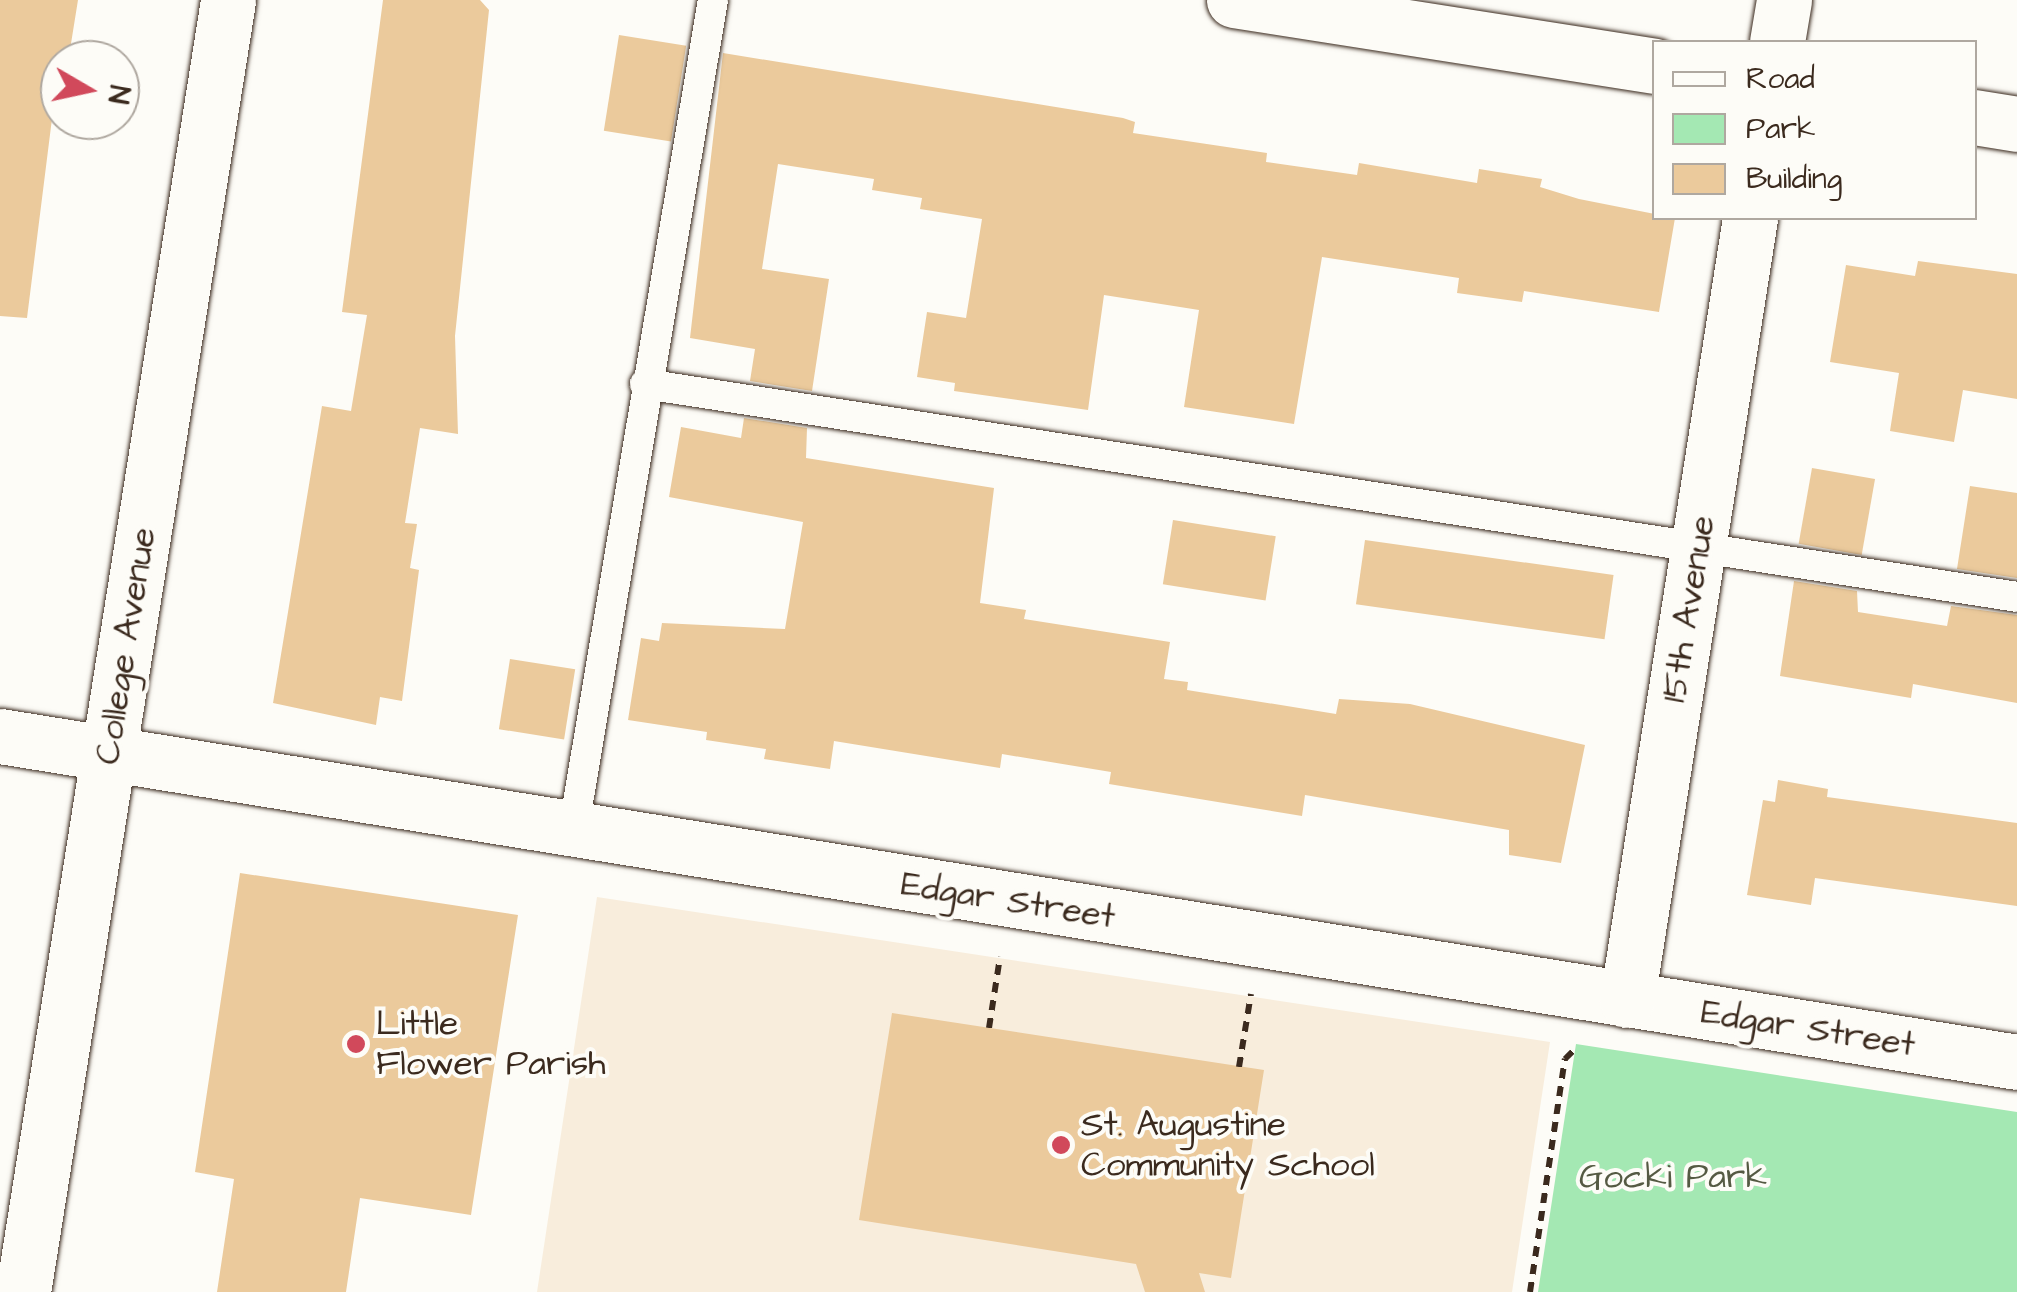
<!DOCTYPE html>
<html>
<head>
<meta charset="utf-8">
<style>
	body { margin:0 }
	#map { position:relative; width:2017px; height:1292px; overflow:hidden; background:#fdfcf7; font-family:"Architects Daughter",sans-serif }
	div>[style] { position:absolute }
	.built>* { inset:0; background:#f8eddc }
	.green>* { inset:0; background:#a4e8b3 }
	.building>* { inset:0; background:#ebca9c; transform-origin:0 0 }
	.path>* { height:6px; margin-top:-3px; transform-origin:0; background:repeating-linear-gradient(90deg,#3b2a1e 0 10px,transparent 0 18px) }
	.roads { filter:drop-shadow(0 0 2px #3b2a1e) drop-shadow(0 0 2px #3b2a1e) }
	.service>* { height:30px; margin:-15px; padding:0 15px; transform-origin:15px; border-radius:15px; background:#fdfcf7 }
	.minor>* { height:55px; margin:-27.5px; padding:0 27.5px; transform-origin:27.5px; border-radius:27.5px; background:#fdfcf7 }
	.tertiary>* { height:55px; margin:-27.5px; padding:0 27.5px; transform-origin:27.5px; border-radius:27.5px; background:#fdfcf7 }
	.dots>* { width:28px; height:28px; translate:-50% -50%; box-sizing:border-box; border:5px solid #fdfcf7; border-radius:50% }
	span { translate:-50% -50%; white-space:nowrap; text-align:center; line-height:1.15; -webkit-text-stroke:8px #fdfcf7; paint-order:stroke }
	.street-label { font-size:35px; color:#3b2a1e }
	.poi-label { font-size:35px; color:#3b2a1e }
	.left { translate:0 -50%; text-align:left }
	.park-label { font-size:35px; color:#555a43 }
	.legend { position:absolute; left:1652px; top:40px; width:325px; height:180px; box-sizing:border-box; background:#fdfcf7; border:2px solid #afa8a0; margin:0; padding:12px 18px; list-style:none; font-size:30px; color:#3b2a1e }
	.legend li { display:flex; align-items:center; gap:20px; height:50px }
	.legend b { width:50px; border:2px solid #afa8a0 }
	.north { position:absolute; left:40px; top:40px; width:100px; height:100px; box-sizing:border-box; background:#fdfcf7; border:2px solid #afa8a0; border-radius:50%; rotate:99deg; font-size:28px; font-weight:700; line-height:40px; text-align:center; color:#3b2a1e }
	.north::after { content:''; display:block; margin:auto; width:35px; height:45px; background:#d1495b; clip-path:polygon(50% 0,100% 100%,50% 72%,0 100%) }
</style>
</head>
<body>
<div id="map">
	<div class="built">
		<i style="clip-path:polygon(597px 897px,1550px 1042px,1512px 1292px,537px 1292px)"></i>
	</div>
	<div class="green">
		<i style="clip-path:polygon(1576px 1044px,2017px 1112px,2017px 1292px,1538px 1292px)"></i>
	</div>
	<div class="building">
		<i style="clip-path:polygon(0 0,78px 0,69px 56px,60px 55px,27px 318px,0 316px)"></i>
		<i style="clip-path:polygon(383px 0,480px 0,489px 10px,455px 336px,458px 434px,420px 428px,405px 523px,417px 524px,410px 568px,419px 570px,402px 701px,380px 697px,376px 725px,273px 703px,322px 406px,351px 411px,367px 315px,342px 312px)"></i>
		<i style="left:619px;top:35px;width:68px;height:97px;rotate:9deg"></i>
		<i style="clip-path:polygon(723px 53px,1123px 118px,1135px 122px,1133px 133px,1267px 153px,1266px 162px,1357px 175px,1359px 163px,1477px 183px,1479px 169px,1542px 179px,1540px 187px,1579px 199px,1675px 218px,1659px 312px,1524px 291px,1522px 302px,1457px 293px,1459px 278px,1322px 257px,1294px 424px,1184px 407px,1199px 310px,1104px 295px,1088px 410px,954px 391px,955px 383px,917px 377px,927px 312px,966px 318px,982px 219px,920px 209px,922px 198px,872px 190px,874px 179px,778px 164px,762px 269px,829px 279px,812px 391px,750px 381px,755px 349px,690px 338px)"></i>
		<i style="clip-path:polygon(1918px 261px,2017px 274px,2017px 399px,1963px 390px,1954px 442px,1890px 431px,1899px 373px,1830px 362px,1846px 265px,1915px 276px)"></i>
		<i style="clip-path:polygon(744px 418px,807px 428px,806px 458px,994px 488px,980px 603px,1026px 610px,1024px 619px,1170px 642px,1164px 679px,1188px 682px,1187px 690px,1336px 714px,1339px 699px,1410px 704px,1585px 745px,1561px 863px,1509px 855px,1509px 830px,1305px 795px,1302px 816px,1109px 784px,1111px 772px,1002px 754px,1000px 768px,834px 741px,830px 769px,764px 759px,766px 749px,706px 740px,707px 732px,628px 720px,641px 638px,659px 641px,662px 623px,785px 629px,803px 522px,669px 497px,681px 427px,741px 438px)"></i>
		<i style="left:1812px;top:468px;width:64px;height:77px;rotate:10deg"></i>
		<i style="clip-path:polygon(1970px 486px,2017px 493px,2017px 578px,1957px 569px)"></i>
		<i style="left:1173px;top:520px;width:104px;height:65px;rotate:9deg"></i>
		<i style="left:1365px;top:540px;width:251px;height:65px;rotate:8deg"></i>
		<i style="clip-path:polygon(1794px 581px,1857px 591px,1858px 612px,1947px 626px,1951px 606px,2017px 615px,2017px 703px,1913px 684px,1911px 698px,1780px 676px)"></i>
		<i style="left:510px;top:659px;width:66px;height:71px;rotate:9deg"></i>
		<i style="clip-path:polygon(1778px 780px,1828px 789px,1827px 797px,2017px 823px,2017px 906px,1815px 878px,1811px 905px,1747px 895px,1763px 800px,1775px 802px)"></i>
		<i style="clip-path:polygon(240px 873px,518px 915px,471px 1215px,360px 1198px,346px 1292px,217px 1292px,234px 1179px,195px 1172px)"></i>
		<i style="clip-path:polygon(892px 1013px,1264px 1070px,1231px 1278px,1199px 1273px,1205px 1292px,1145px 1292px,1136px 1264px,859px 1220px)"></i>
	</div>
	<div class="path">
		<i style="left:989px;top:1028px;width:72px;rotate:-81.2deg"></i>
		<i style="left:1239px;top:1067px;width:74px;rotate:-80.7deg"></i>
		<i style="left:1530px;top:1292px;width:236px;rotate:-81.5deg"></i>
		<i style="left:1565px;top:1059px;width:14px;rotate:-45deg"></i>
	</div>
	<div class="roads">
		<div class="service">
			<i style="left:645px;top:384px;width:1388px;rotate:8.82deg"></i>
			<i style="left:573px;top:832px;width:844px;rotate:-80.45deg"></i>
		</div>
		<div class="minor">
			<i style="left:1234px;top:0;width:425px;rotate:8.9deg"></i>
			<i style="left:1777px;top:42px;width:43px;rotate:-80.5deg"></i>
			<i style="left:1974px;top:117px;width:44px;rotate:9.2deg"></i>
			<i style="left:0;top:736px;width:2043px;rotate:9.18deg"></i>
			<i style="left:1627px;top:1000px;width:792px;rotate:-81.06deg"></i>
		</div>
		<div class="tertiary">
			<i style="left:23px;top:1292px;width:1308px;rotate:-80.98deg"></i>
		</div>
	</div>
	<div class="dots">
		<i style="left:356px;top:1044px;background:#d1495b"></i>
		<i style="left:1061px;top:1145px;background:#d1495b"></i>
	</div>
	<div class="street-label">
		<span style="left:1689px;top:609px;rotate:-81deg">15th Avenue</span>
		<span style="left:126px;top:646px;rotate:-81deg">College Avenue</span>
		<span style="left:1008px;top:901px;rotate:9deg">Edgar Street</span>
		<span style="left:1808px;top:1029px;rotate:9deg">Edgar Street</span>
	</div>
	<div class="poi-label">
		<span class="left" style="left:376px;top:1044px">Little<br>Flower Parish</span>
		<span class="left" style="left:1081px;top:1145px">St. Augustine<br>Community School</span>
	</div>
	<div class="park-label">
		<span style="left:1673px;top:1177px">Gocki Park</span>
	</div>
	<ul class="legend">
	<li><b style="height:12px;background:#fdfcf7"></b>Road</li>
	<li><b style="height:28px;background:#a4e8b3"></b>Park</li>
	<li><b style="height:28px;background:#ebca9c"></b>Building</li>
	</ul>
	<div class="north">N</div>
</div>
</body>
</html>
